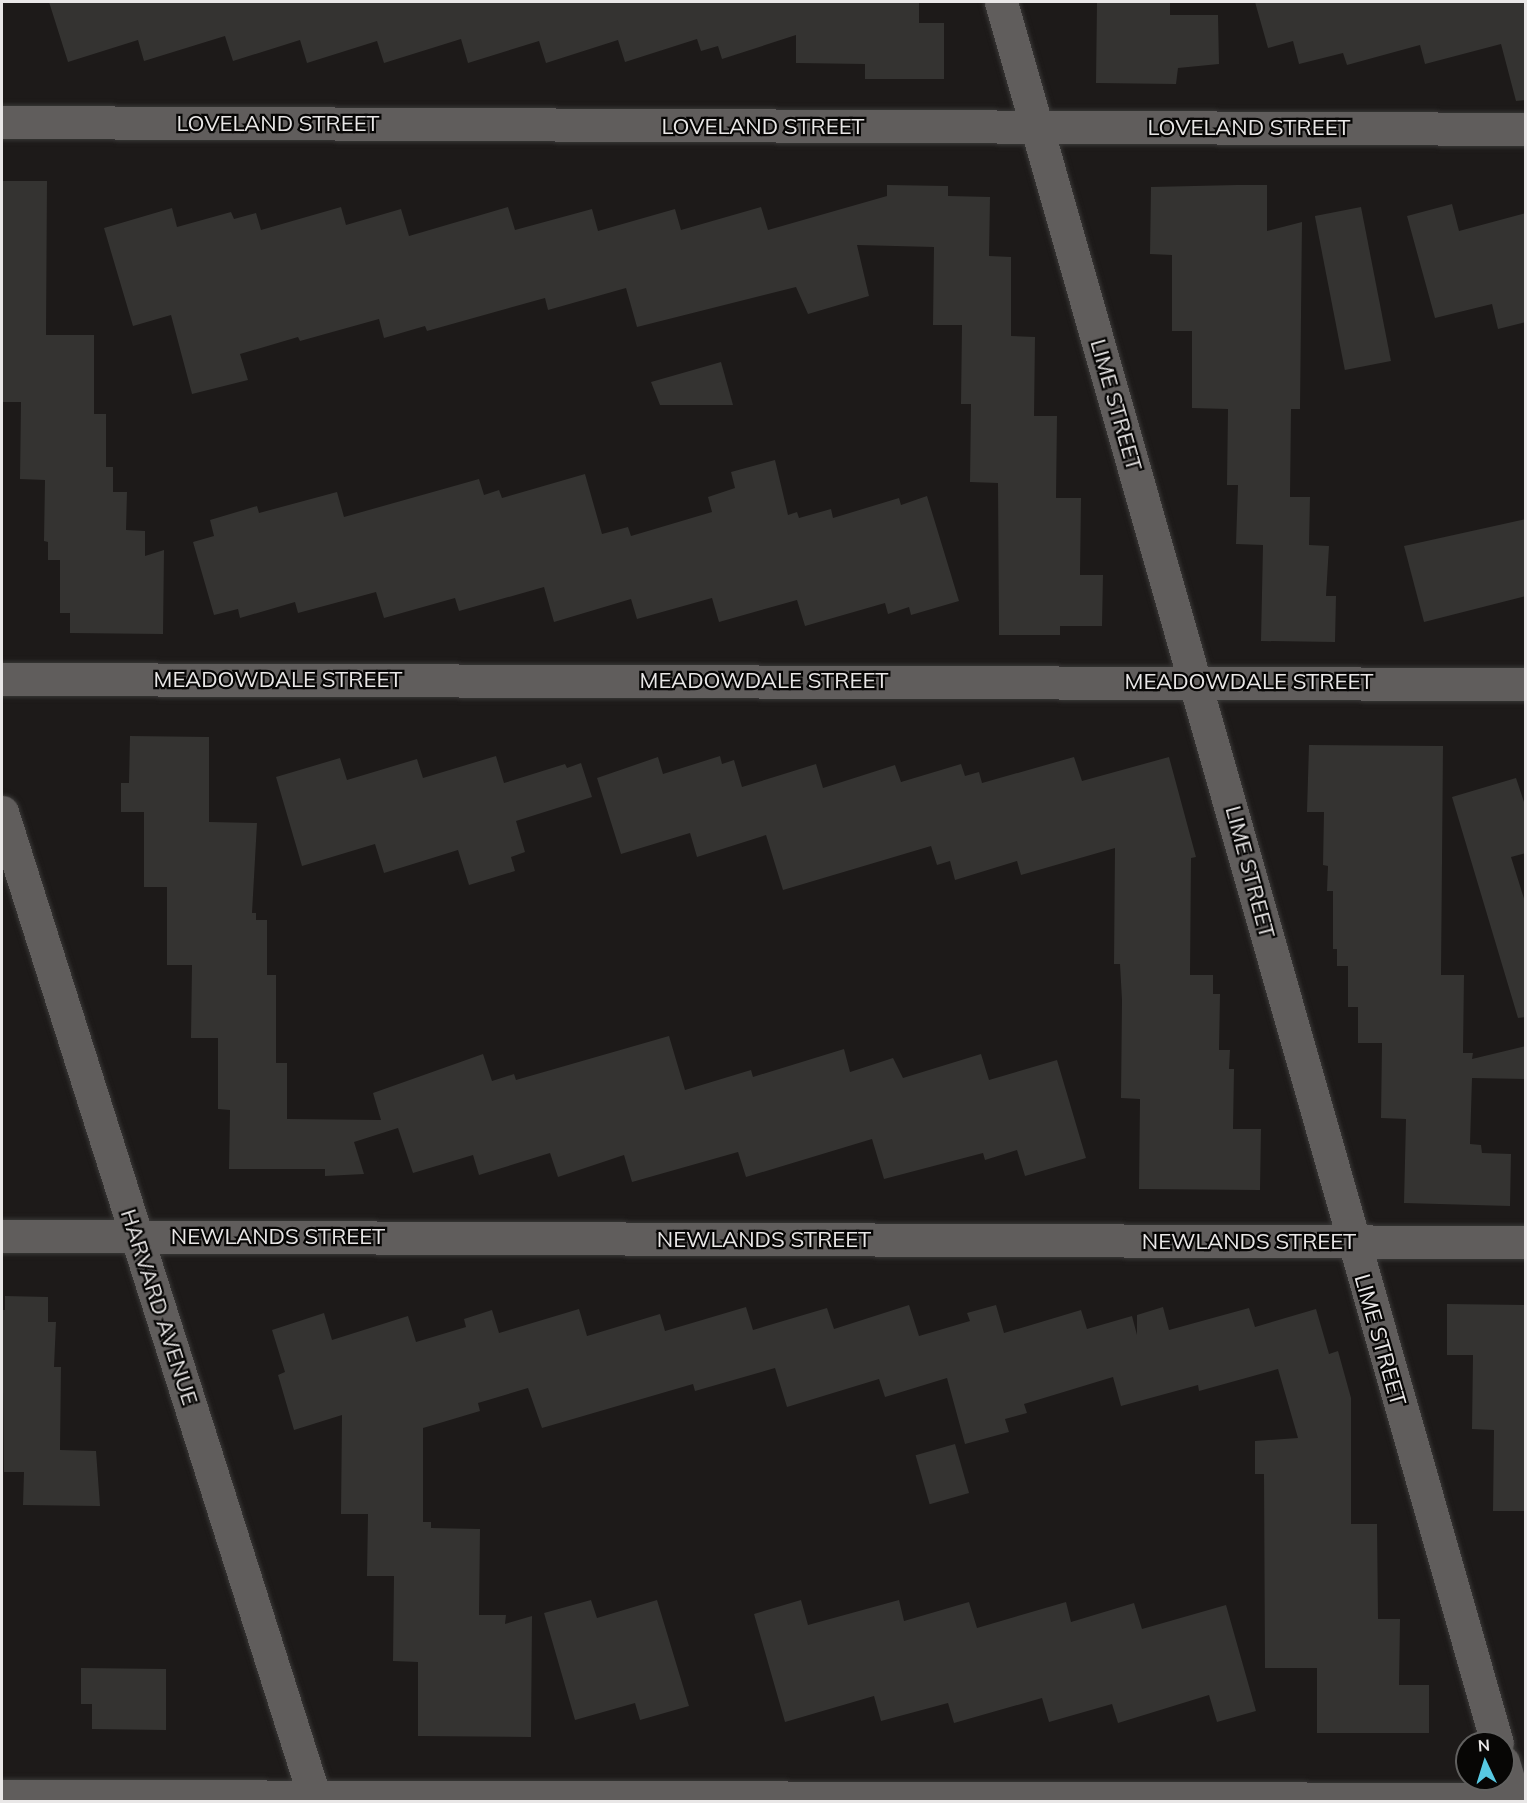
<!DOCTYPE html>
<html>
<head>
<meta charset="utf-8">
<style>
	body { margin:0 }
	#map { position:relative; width:1527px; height:1803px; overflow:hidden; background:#1d1a19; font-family:Mulish,sans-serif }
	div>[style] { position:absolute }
	.building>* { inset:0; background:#343331; transform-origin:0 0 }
	.roads { filter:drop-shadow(0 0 2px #393837) drop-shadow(0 0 2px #393837) }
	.minor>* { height:33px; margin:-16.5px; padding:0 16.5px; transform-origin:16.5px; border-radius:16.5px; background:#605d5c }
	span { translate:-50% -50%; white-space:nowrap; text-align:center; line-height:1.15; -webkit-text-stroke:4.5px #070605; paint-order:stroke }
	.street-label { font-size:22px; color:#e9e7e7 }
	.frame { position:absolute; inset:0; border:3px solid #e9e7e7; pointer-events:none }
	.north { position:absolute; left:1455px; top:1731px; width:60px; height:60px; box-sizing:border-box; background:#070605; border:2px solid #61605f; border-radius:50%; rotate:356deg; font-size:16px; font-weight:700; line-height:24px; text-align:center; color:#e9e7e7 }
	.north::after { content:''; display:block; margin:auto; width:21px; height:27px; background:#58c9e3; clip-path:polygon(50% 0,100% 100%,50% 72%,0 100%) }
</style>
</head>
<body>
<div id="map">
	<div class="building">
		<i style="clip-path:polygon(49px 2px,919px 2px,919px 23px,944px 23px,944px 79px,865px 79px,865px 64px,796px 63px,796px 35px,722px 59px,718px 46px,701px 51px,697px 39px,625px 62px,618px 40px,546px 63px,539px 41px,468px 63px,461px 39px,384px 63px,377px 41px,307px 63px,300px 40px,233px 61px,225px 36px,144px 61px,138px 40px,68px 62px)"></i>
		<i style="clip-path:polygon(1097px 2px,1170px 2px,1170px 15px,1218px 15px,1219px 64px,1178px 68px,1176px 84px,1096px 83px)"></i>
		<i style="clip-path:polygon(1255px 2px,1526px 2px,1526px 100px,1516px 101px,1501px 44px,1425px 64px,1420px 45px,1347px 65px,1343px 53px,1299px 64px,1293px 41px,1268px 48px)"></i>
		<i style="clip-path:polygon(2px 181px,47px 181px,46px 335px,94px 335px,94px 414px,106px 414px,106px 467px,113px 467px,113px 492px,127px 492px,126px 530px,145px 531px,145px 556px,164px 550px,163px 634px,70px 633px,70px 613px,60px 613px,60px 560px,48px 560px,48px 542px,44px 541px,45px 480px,20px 479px,21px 402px,2px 402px)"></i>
		<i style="clip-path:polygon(887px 185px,948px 186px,948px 196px,990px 197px,989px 256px,1011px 257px,1011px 336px,1035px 337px,1034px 416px,1057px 416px,1056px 498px,1081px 498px,1080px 575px,1103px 575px,1102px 626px,1060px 626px,1060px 635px,999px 635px,998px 483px,970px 482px,971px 404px,961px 404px,962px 325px,933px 325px,934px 247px,857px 245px,869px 296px,808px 314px,796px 287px,637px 327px,626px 288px,548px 310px,545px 298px,427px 331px,425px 326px,384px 338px,379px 319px,300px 341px,298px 337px,240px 354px,248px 380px,192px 394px,171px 315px,133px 326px,104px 228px,172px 208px,177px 227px,231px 212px,234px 219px,256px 213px,261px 230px,341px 207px,346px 225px,401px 209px,409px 236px,508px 207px,515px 230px,592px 209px,598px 231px,675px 209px,681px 230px,761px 207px,768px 230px,887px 196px)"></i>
		<i style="clip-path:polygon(1237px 185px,1267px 185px,1267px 231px,1302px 222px,1300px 409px,1291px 409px,1290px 497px,1310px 497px,1309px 545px,1329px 546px,1326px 596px,1336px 596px,1335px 642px,1261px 641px,1263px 545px,1236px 544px,1238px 485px,1227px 485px,1228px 409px,1192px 408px,1192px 331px,1172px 331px,1172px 255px,1150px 254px,1151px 187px)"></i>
		<i style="clip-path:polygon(1452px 204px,1459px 231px,1526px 213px,1526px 322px,1498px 329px,1492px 304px,1435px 318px,1407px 216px)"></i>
		<i style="left:1361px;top:207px;width:157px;height:47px;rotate:79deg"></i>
		<i style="clip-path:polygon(721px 362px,733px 405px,660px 405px,651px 382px)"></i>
		<i style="clip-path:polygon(775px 460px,788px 515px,797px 512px,799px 518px,831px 509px,833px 518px,899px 498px,901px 505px,927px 496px,959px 601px,911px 615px,909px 607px,888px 614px,885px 603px,805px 626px,797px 600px,719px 622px,712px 598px,637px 619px,631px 599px,554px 622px,544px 587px,459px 611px,455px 598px,384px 618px,376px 592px,298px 613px,295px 602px,240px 618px,238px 609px,214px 615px,193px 542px,214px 536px,210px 520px,257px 506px,259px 513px,337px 492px,344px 517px,479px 479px,484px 495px,499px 490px,502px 498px,585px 474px,602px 534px,628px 527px,631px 536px,712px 512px,708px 497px,735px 488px,731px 472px)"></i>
		<i style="clip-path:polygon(1526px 519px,1526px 596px,1424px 622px,1404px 546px)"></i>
		<i style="clip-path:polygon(130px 736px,209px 737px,209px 822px,257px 823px,252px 913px,256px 913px,256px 920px,267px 920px,267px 975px,276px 975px,276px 1063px,287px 1063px,287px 1119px,381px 1120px,373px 1093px,483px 1054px,492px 1081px,514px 1074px,516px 1080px,669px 1036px,685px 1090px,751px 1070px,753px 1077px,844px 1049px,850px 1072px,893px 1058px,903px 1078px,981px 1054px,989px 1080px,1057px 1060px,1086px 1158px,1025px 1176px,1017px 1150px,985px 1160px,983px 1153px,884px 1179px,872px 1139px,746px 1177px,738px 1152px,632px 1182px,624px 1155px,558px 1177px,550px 1153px,479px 1175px,473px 1155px,413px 1173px,398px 1128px,354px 1142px,364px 1174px,325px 1176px,325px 1169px,229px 1169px,230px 1110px,218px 1109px,218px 1038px,191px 1038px,192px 965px,167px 965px,167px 887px,144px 887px,144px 812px,121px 812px,121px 783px,129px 783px)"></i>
		<i style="clip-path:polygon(1309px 745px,1443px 746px,1441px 975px,1464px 975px,1463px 1053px,1473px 1053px,1472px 1059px,1526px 1046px,1526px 1079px,1472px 1078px,1470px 1144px,1481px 1145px,1482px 1153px,1511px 1154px,1510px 1206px,1404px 1203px,1406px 1119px,1381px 1118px,1382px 1043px,1358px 1043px,1358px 1007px,1348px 1007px,1348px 966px,1337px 966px,1337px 949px,1333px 949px,1333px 891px,1327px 891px,1328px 866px,1323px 865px,1324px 812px,1307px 812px)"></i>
		<i style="clip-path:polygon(496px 756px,504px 783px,565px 764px,567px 768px,581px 763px,592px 797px,516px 821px,525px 852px,511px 857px,515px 871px,469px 885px,458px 850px,384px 873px,375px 844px,302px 866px,276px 777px,340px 758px,347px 780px,417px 759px,423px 778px)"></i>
		<i style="clip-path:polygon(720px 756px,722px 764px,734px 760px,742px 787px,816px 764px,823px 788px,895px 765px,901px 782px,961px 764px,965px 776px,979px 772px,982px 783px,1074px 757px,1082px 781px,1169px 757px,1196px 857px,1191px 858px,1190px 975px,1213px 975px,1213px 994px,1220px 994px,1219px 1050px,1230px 1050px,1229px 1069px,1234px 1069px,1233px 1129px,1261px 1129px,1260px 1190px,1139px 1189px,1140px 1099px,1121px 1098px,1122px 1000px,1120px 964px,1114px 964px,1115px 848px,1021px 875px,1017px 861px,955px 880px,950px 861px,937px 865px,931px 846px,783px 890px,766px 835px,697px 857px,690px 833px,621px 854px,597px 778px,658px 757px,663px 774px)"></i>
		<i style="clip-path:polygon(1516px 778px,1526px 808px,1526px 853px,1511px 857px,1526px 905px,1526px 1017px,1518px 1018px,1452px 797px)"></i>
		<i style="clip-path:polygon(5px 1296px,48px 1297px,48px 1322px,56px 1322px,54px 1367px,61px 1367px,60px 1450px,96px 1451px,100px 1506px,23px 1505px,24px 1472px,4px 1472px,2px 1310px,5px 1310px)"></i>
		<i style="clip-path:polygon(1447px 1304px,1526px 1305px,1526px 1511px,1493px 1511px,1494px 1430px,1472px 1429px,1473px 1355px,1447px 1355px)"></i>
		<i style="clip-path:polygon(909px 1305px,919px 1336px,970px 1321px,967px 1313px,996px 1305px,1004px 1333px,1081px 1310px,1087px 1329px,1132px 1316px,1137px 1335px,1137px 1315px,1163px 1307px,1169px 1330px,1249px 1308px,1255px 1327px,1316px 1309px,1329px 1354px,1338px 1351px,1351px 1398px,1351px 1524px,1377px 1524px,1378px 1619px,1400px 1619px,1399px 1685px,1429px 1685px,1429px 1733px,1317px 1733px,1317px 1668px,1265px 1668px,1264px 1474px,1255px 1474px,1255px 1441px,1298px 1438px,1278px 1369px,1199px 1391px,1198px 1385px,1121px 1406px,1113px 1377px,1024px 1404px,1027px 1413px,1005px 1419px,1009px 1432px,965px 1444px,947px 1378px,885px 1397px,879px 1379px,787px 1407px,775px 1368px,695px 1391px,693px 1384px,542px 1428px,528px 1388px,478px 1403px,480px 1411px,423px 1428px,423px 1522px,431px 1522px,431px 1528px,480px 1529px,479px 1615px,506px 1615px,505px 1624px,532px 1616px,531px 1737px,418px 1736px,418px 1662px,393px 1661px,394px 1576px,367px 1576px,368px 1514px,341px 1514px,342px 1415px,294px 1430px,278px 1375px,285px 1372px,272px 1330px,324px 1313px,332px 1340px,408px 1316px,416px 1342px,466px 1327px,464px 1319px,492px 1310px,499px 1333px,579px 1309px,587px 1336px,660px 1314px,665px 1331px,746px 1307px,753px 1330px,827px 1308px,834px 1329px)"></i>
		<i style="left:955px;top:1444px;width:51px;height:41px;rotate:74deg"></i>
		<i style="clip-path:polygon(591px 1600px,597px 1618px,657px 1600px,689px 1706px,640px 1720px,635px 1703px,575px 1720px,544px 1613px)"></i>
		<i style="clip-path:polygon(801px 1600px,808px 1625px,899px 1600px,904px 1621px,969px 1602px,977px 1628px,1066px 1602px,1071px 1622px,1134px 1603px,1142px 1629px,1226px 1605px,1256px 1711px,1217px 1722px,1209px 1695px,1118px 1723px,1112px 1704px,1049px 1722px,1042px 1698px,954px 1723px,948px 1703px,881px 1721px,874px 1696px,785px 1722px,754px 1614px)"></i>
		<i style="clip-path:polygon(81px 1668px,166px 1669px,166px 1730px,92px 1729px,92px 1704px,81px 1704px)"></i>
	</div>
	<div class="roads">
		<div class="minor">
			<i style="left:1001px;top:2px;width:1810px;rotate:74.1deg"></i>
			<i style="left:2px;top:122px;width:1524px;rotate:0.26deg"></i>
			<i style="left:2px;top:679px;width:1524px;rotate:0.19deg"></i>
			<i style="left:2px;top:812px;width:1039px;rotate:72.4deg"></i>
			<i style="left:2px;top:1236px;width:1524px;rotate:0.23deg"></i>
			<i style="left:1503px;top:1762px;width:42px;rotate:73.3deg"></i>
			<i style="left:2px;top:1796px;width:1524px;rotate:0.11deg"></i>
		</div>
	</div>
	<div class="street-label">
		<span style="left:278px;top:124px">LOVELAND STREET</span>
		<span style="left:763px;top:127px">LOVELAND STREET</span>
		<span style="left:1249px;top:128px">LOVELAND STREET</span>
		<span style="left:1116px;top:405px;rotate:74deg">LIME STREET</span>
		<span style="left:278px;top:680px">MEADOWDALE STREET</span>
		<span style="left:764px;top:681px">MEADOWDALE STREET</span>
		<span style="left:1249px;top:682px">MEADOWDALE STREET</span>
		<span style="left:1250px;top:872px;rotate:75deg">LIME STREET</span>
		<span style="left:278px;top:1237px">NEWLANDS STREET</span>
		<span style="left:764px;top:1240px">NEWLANDS STREET</span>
		<span style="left:1249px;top:1242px">NEWLANDS STREET</span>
		<span style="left:159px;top:1307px;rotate:72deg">HARVARD AVENUE</span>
		<span style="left:1380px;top:1340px;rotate:74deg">LIME STREET</span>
	</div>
	<div class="frame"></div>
	<div class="north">N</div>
</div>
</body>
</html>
